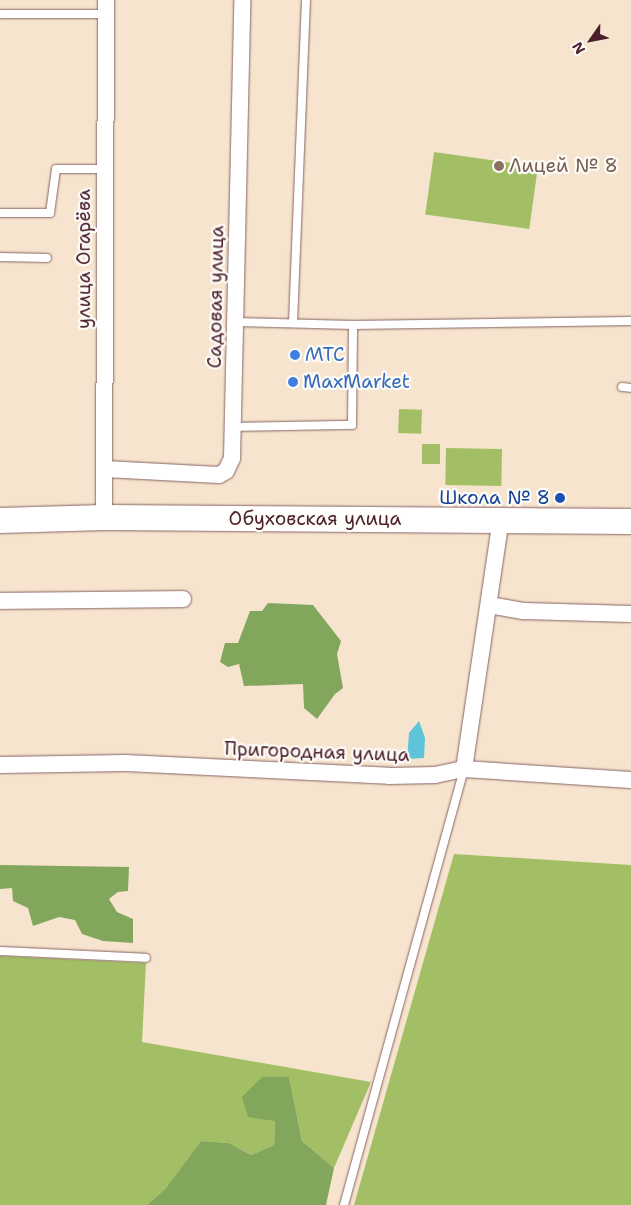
<!DOCTYPE html>
<html>
<head>
<meta charset="utf-8">
<style>
	body { margin:0 }
	#map { position:relative; width:631px; height:1205px; overflow:hidden; background:#f7e4ce; font-family:"Shantell Sans",sans-serif }
	div>[style] { position:absolute }
	.green>* { inset:0; background:#a3bf66; transform-origin:0 0 }
	.forest>* { inset:0; background:#82a65b }
	.water>* { inset:0; background:#5dc4d9 }
	.roads { filter:drop-shadow(0 0 1px #876464) drop-shadow(0 0 1px #876464) }
	.service>* { height:8px; margin:-4px; padding:0 4px; transform-origin:4px; border-radius:4px; background:#fff }
	.minor>* { height:16px; margin:-8px; padding:0 8px; transform-origin:8px; border-radius:8px; background:#fff }
	.primary>* { height:25px; margin:-12.5px; padding:0 12.5px; transform-origin:12.5px; border-radius:12.5px; background:#fff }
	.dots>* { width:14px; height:14px; translate:-50% -50%; box-sizing:border-box; border:2px solid #fdfcf7; border-radius:50% }
	span { translate:-50% -50%; white-space:nowrap; text-align:center; line-height:1.15; -webkit-text-stroke:4.5px #fdfcf7; paint-order:stroke }
	.education-label { font-size:19px; color:#785e54 }
	.left { translate:0 -50%; text-align:left }
	.street-label { font-size:19px; color:#4a1f2b }
	.shop-label { font-size:19px; color:#366cbe }
	.transit-label { font-size:19px; color:#164399 }
	.right { translate:-100% -50%; text-align:right }
	.north { position:absolute; left:566px; top:15px; width:50px; height:50px; -webkit-text-stroke:4px #fdfcf7; paint-order:stroke; rotate:237deg; font-size:14px; font-weight:700; line-height:20px; text-align:center; color:#4a1f2b }
	.north::after { content:''; display:block; margin:auto; width:18px; height:22px; background:#4a1f2b; clip-path:polygon(50% 0,100% 100%,50% 72%,0 100%) }
</style>
</head>
<body>
<div id="map">
	<div class="green">
		<i style="left:434px;top:152px;width:105px;height:63px;rotate:8deg"></i>
		<i style="left:399px;top:409px;width:23px;height:24px;rotate:2deg"></i>
		<i style="left:422px;top:444px;width:18px;height:20px"></i>
		<i style="left:446px;top:448px;width:56px;height:37px;rotate:1deg"></i>
		<i style="clip-path:polygon(454px 854px,631px 865px,631px 1205px,354px 1205px)"></i>
		<i style="clip-path:polygon(0 956px,146px 963px,142px 1042px,371px 1082px,334px 1168px,302px 1141px,289px 1077px,275px 1121px,274px 1145px,251px 1155px,229px 1143px,201px 1141px,165px 1189px,147px 1205px,0 1205px)"></i>
	</div>
	<div class="forest">
		<i style="clip-path:polygon(268px 603px,313px 605px,341px 641px,337px 654px,343px 688px,335px 694px,317px 719px,304px 708px,303px 684px,244px 686px,239px 664px,228px 667px,220px 662px,225px 643px,238px 643px,250px 611px,262px 611px)"></i>
		<i style="clip-path:polygon(0 865px,129px 867px,128px 891px,118px 892px,109px 899px,117px 912px,133px 919px,133px 943px,103px 941px,82px 934px,75px 920px,59px 917px,33px 926px,28px 908px,13px 901px,12px 888px,0 889px)"></i>
		<i style="clip-path:polygon(262px 1077px,289px 1077px,302px 1141px,334px 1168px,326px 1205px,147px 1205px,165px 1189px,201px 1141px,229px 1143px,251px 1155px,274px 1145px,275px 1121px,248px 1117px,242px 1097px)"></i>
	</div>
	<div class="water">
		<i style="clip-path:polygon(419px 721px,425px 738px,424px 758px,407px 759px,409px 733px)"></i>
	</div>
	<div class="roads">
		<div class="service">
			<i style="left:1px;top:14px;width:104px"></i>
			<i style="left:0;top:213px;width:50px"></i>
			<i style="left:50px;top:213px;width:44px;rotate:-82.2deg"></i>
			<i style="left:56px;top:169px;width:47px"></i>
			<i style="left:0;top:257px;width:47px;rotate:1.2deg"></i>
			<i style="left:236px;top:322px;width:117px;rotate:1.5deg"></i>
			<i style="left:353px;top:325px;width:278px;rotate:-0.8deg"></i>
			<i style="left:293px;top:323px;width:323px;rotate:-87.7deg"></i>
			<i style="left:622px;top:387px;width:9px;rotate:6deg"></i>
			<i style="left:234px;top:427px;width:118px;rotate:-1deg"></i>
			<i style="left:352px;top:425px;width:100px;rotate:-89.4deg"></i>
			<i style="left:0;top:951px;width:146px;rotate:2.7deg"></i>
			<i style="left:344px;top:1205px;width:452px;rotate:-74.6deg"></i>
		</div>
		<div class="minor">
			<i style="left:105px;top:469px;width:114px;rotate:3deg"></i>
			<i style="left:219px;top:475px;width:8px;rotate:-30deg"></i>
			<i style="left:226px;top:471px;width:14px;rotate:-65deg"></i>
			<i style="left:232px;top:458px;width:458px;rotate:-88.7deg"></i>
			<i style="left:104px;top:517px;width:517px;rotate:-89.78deg"></i>
			<i style="left:0;top:601px;width:183px;rotate:-0.6deg"></i>
			<i style="left:489px;top:605px;width:36px;rotate:10deg"></i>
			<i style="left:524px;top:611px;width:107px;rotate:1.6deg"></i>
			<i style="left:0;top:765px;width:126px;rotate:-0.9deg"></i>
			<i style="left:126px;top:763px;width:263px;rotate:2.8deg"></i>
			<i style="left:389px;top:776px;width:46px;rotate:-1.2deg"></i>
			<i style="left:435px;top:775px;width:30px;rotate:-12deg"></i>
			<i style="left:464px;top:769px;width:167px;rotate:3.8deg"></i>
			<i style="left:464px;top:769px;width:253px;rotate:-81.6deg"></i>
		</div>
		<div class="primary">
			<i style="left:0;top:520px;width:104px;rotate:-1.7deg"></i>
			<i style="left:104px;top:517px;width:527px;rotate:0.43deg"></i>
		</div>
	</div>
	<div class="dots">
		<i style="left:499px;top:166px;background:#8d6e63"></i>
		<i style="left:295px;top:355px;background:#3f7fe0"></i>
		<i style="left:293px;top:382px;background:#3f7fe0"></i>
		<i style="left:560px;top:498px;background:#1a4fb4"></i>
	</div>
	<div class="education-label">
		<span class="left" style="left:509px;top:166px">Лицей № 8</span>
	</div>
	<div class="street-label">
		<span style="left:84px;top:259px;rotate:-90deg">улица Огарёва</span>
		<span style="left:216px;top:297px;rotate:-89deg">Садовая улица</span>
		<span style="left:315px;top:519px">Обуховская улица</span>
		<span style="left:317px;top:752px;rotate:2deg">Пригородная улица</span>
	</div>
	<div class="shop-label">
		<span class="left" style="left:305px;top:355px">МТС</span>
		<span class="left" style="left:303px;top:382px">MaxMarket</span>
	</div>
	<div class="transit-label">
		<span class="right" style="left:550px;top:498px">Школа № 8</span>
	</div>
	<div class="north">N</div>
</div>
</body>
</html>
